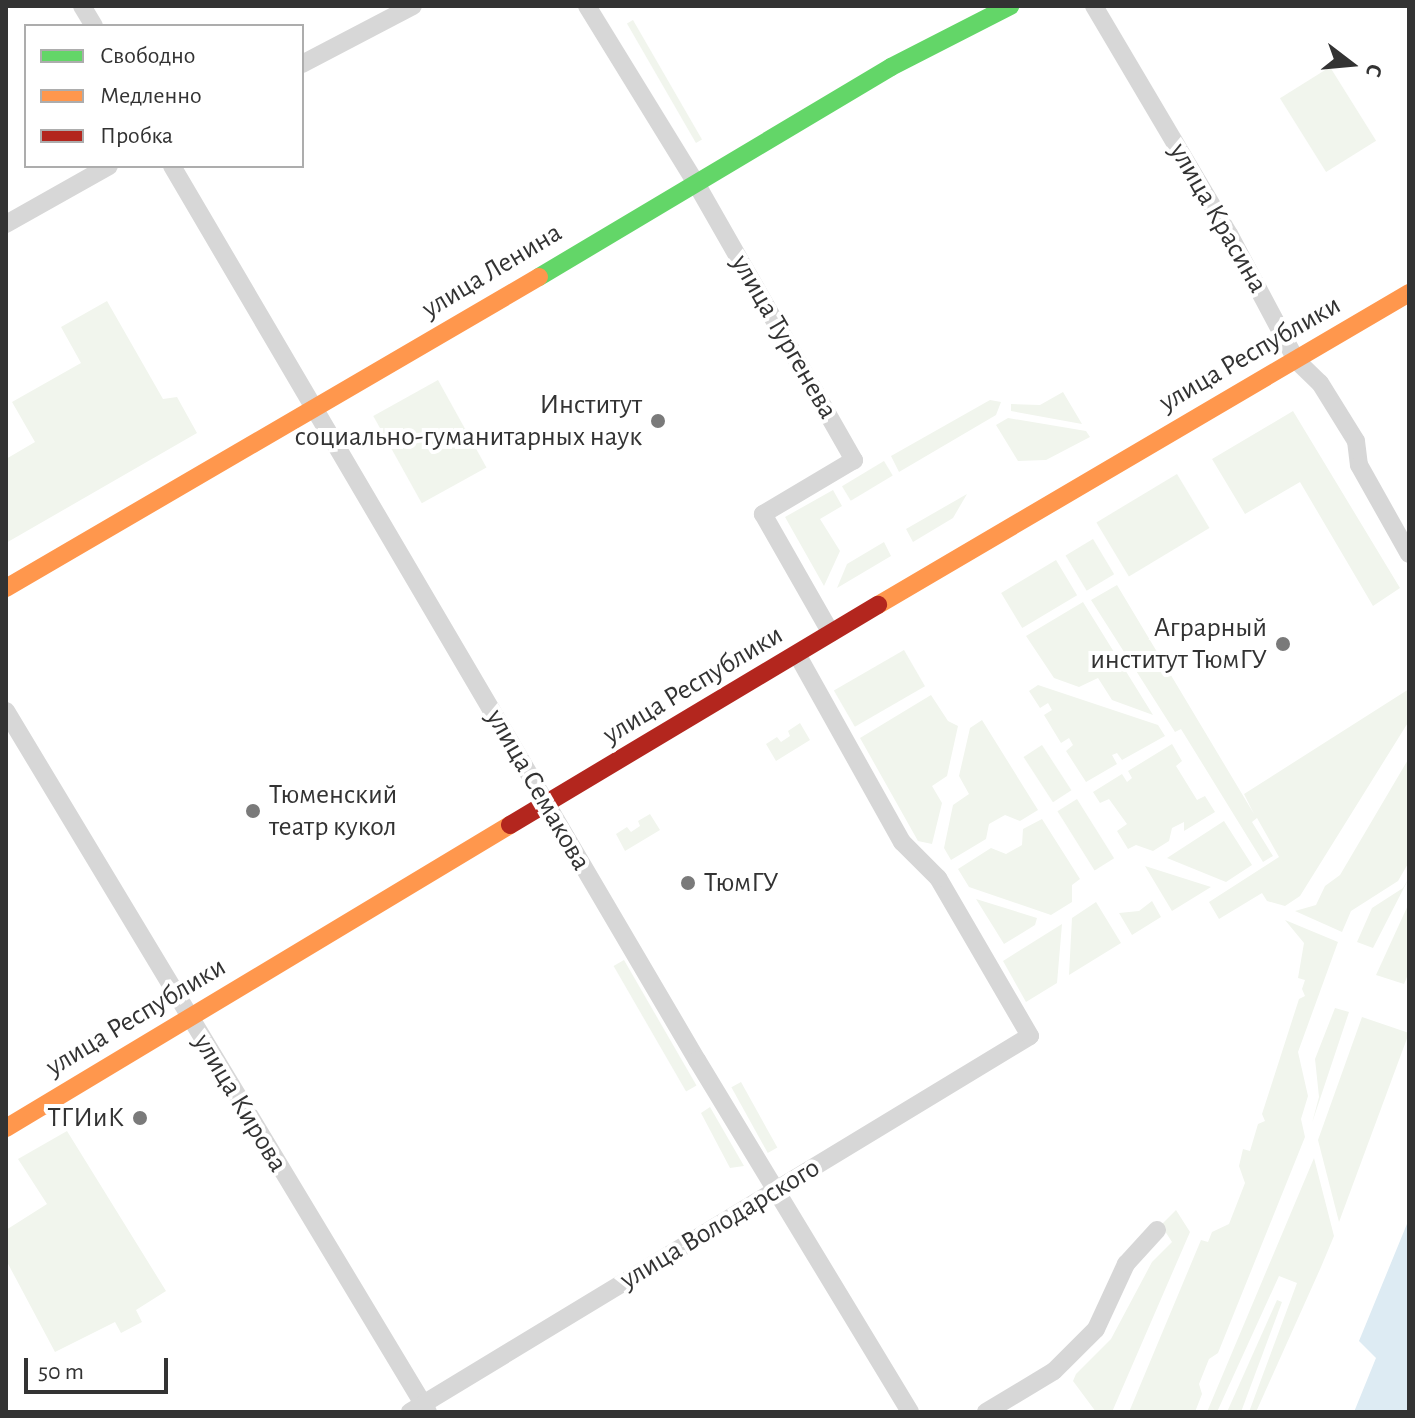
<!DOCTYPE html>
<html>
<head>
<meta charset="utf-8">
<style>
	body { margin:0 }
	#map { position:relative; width:1415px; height:1418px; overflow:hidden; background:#fff; font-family:"Alegreya Sans",sans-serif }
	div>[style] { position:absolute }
	.green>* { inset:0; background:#f1f5ed; transform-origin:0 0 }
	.water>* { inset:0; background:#ddebf3 }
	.street>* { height:18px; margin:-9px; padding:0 9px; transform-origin:9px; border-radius:9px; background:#d7d7d7 }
	.fast>* { height:18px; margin:-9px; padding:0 9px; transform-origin:9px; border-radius:9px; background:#63d668 }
	.slow>* { height:18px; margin:-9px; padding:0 9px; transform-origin:9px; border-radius:9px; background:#ff974d }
	.jam>* { height:18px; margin:-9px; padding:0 9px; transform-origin:9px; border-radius:9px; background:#b3261e }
	.dots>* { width:22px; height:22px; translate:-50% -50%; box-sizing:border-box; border:4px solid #fff; border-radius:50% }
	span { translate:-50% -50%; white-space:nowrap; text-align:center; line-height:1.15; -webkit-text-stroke:8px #fff; paint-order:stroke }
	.street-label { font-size:28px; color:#333 }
	.poi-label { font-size:28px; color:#333 }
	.right { translate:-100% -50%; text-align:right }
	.left { translate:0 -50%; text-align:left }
	.frame { position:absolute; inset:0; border:8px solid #333; pointer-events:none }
	.legend { position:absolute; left:24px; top:24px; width:280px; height:144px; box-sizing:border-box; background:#fff; border:2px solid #adadad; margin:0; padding:10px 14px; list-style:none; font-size:24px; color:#333 }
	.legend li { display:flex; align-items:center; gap:16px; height:40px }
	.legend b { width:40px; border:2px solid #adadad }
	.north { position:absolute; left:1311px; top:24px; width:80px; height:80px; -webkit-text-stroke:6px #fff; paint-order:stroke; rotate:106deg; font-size:22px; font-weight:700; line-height:32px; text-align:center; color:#333 }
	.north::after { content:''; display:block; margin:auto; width:28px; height:36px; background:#333; clip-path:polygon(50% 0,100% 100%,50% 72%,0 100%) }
	.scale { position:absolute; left:24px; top:1358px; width:144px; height:36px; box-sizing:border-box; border:4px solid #333; border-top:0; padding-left:10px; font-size:24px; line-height:28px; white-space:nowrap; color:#333; -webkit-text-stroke:6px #fff; paint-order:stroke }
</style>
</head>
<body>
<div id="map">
	<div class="green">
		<i style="left:633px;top:20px;width:138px;height:7px;rotate:60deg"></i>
		<i style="left:1330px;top:67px;width:87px;height:59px;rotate:58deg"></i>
		<i style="clip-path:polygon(107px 301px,163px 399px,177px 397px,197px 433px,6px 543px,6px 459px,35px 442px,12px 402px,81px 363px,61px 327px)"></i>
		<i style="left:438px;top:380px;width:100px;height:74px;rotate:61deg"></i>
		<i style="clip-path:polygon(1063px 392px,1082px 424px,1011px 411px,1011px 404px,1040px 405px)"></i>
		<i style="clip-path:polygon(990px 400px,1001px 402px,996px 415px,899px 472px,891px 456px)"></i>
		<i style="clip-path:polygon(1293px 411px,1400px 588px,1373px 606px,1300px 482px,1245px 514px,1212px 459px)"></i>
		<i style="clip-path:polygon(1008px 418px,1086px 431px,1090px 437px,1046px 460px,1018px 461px,996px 425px)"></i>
		<i style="left:884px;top:461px;width:17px;height:49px;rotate:59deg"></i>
		<i style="left:1177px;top:474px;width:63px;height:94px;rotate:59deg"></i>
		<i style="clip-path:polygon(833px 490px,842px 506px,820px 519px,840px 551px,824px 586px,785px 517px)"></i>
		<i style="clip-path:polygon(967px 494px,953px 518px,913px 542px,906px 529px)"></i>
		<i style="left:1093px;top:539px;width:41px;height:32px;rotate:59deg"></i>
		<i style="clip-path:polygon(884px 542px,891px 556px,837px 588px,847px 564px)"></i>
		<i style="left:1056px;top:560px;width:41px;height:64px;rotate:59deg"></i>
		<i style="clip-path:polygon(1117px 585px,1254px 814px,1244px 794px,1409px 689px,1409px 721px,1300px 896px,1285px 906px,1267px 901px,1262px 893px,1219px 919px,1209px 902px,1279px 857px,1257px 818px,1252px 822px,1273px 856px,1263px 862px,1181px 729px,1175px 732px,1091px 600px)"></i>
		<i style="clip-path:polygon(1083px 602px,1153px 715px,1112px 700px,1098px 678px,1079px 687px,1054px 678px,1026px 636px)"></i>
		<i style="left:904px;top:650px;width:42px;height:81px;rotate:60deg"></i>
		<i style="clip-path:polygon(1038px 685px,1158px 725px,1165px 736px,1122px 760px,1117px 753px,1112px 755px,1117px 764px,1086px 782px,1066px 751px,1073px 745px,1069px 738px,1061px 743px,1044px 715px,1052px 710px,1048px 703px,1040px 708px,1029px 691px)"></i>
		<i style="clip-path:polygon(931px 695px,948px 721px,958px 726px,947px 776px,932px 786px,942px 803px,932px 844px,918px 841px,860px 738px)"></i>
		<i style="clip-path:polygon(982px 720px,1038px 810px,1020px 821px,1005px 815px,989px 824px,986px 839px,951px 860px,944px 848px,953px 805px,969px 794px,959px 776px,970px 728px)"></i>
		<i style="clip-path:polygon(800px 723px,810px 740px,776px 761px,766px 744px,777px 737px,781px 742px,790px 736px,788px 731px)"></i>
		<i style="clip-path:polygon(1172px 744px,1182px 761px,1176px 766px,1197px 800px,1205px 796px,1215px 812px,1184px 831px,1184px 822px,1172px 828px,1169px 841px,1153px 851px,1136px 845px,1128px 849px,1117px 831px,1127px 824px,1109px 799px,1100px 803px,1093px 792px,1122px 774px,1127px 782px,1132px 778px,1128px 771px)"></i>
		<i style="left:1042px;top:745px;width:54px;height:22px;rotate:57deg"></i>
		<i style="clip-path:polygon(1409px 758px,1409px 862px,1398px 881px,1351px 911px,1342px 932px,1295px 911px,1316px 905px,1325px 886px,1340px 875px)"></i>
		<i style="left:1077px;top:799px;width:70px;height:23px;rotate:58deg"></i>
		<i style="clip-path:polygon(650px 814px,660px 830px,625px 851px,616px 834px,627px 827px,631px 832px,640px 826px,638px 821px)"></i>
		<i style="clip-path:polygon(1042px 819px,1080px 879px,1072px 885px,1072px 902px,1051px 915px,969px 887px,958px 869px,991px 848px,1006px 854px,1022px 845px,1023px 829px)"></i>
		<i style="clip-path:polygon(1224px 821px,1252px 865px,1226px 882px,1167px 858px)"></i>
		<i style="clip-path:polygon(1145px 866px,1211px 887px,1172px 911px)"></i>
		<i style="clip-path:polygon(1409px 878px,1373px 948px,1357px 942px,1372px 908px,1403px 888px)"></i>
		<i style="clip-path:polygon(976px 899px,1037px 918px,1035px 925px,1004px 944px)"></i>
		<i style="clip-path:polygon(1152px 901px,1161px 917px,1132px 935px,1119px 913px,1139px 911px)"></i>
		<i style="clip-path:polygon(1096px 902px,1121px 943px,1069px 975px,1072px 918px)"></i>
		<i style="clip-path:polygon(1409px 903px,1409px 972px,1404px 984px,1376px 975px)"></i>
		<i style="clip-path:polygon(1285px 920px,1338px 942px,1298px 1052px,1308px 1096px,1301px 1119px,1305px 1137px,1218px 1353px,1209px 1359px,1199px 1384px,1202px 1394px,1195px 1412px,1129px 1412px,1201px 1240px,1208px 1242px,1212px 1232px,1229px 1224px,1245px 1183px,1239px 1166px,1243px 1149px,1250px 1151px,1258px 1124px,1265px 1121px,1262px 1114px,1299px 999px,1305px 996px,1302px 989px,1305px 980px,1298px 978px,1304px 943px)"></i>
		<i style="clip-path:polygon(1062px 924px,1057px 983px,1026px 1002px,1003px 961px)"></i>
		<i style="left:624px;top:960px;width:145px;height:12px;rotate:60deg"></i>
		<i style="clip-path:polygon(1335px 1008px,1349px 1012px,1312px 1123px,1319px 1097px,1315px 1059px)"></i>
		<i style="clip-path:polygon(1362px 1017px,1409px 1033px,1339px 1222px,1318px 1140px)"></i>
		<i style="left:741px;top:1082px;width:75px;height:11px;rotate:61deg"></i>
		<i style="clip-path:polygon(710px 1107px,744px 1166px,730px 1168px,701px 1113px)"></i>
		<i style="clip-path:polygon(67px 1131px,166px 1291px,136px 1310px,142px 1322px,121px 1333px,115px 1322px,55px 1352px,6px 1260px,6px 1230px,47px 1204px,18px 1159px)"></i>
		<i style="clip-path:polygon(1314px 1158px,1334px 1236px,1321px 1267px,1256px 1412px,1249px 1412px,1297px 1283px,1279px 1276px,1217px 1412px,1207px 1412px)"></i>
		<i style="clip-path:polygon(1176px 1210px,1190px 1232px,1112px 1412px,1096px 1412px,1073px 1381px,1076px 1374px,1111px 1339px,1152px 1262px,1172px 1242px,1161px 1225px)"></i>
		<i style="clip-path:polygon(1277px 1300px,1282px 1302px,1241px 1412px,1227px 1412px)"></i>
	</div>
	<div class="water">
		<i style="clip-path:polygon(1409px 1219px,1409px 1412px,1354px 1412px,1376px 1358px,1359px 1341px)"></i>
	</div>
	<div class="street">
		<i style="left:82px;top:6px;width:23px;rotate:59deg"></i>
		<i style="left:587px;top:6px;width:210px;rotate:58.4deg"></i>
		<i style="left:697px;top:185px;width:317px;rotate:60.3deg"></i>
		<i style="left:854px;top:460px;width:106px;rotate:149.3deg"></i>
		<i style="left:763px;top:514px;width:137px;rotate:60.3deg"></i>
		<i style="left:1094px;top:6px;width:265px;rotate:59.4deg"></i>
		<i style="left:1229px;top:234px;width:143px;rotate:62deg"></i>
		<i style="left:1296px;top:360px;width:33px;rotate:44deg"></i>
		<i style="left:1320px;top:383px;width:68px;rotate:58.2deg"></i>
		<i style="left:1356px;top:441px;width:24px;rotate:83deg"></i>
		<i style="left:1359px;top:465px;width:102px;rotate:60.7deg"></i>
		<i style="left:302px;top:64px;width:125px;rotate:-27.6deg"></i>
		<i style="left:172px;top:166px;width:1037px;rotate:59.58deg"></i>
		<i style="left:697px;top:1060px;width:411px;rotate:58.8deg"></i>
		<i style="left:6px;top:224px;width:118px;rotate:-29.4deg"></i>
		<i style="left:6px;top:711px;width:818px;rotate:58.95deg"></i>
		<i style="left:410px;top:1412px;width:725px;rotate:-31.23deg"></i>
		<i style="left:1030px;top:1036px;width:183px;rotate:-120.2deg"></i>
		<i style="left:938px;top:878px;width:51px;rotate:-135deg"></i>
		<i style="left:902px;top:842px;width:213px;rotate:-119.2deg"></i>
		<i style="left:986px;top:1412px;width:79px;rotate:-31.1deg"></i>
		<i style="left:1054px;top:1371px;width:59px;rotate:-45deg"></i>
		<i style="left:1096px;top:1329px;width:72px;rotate:-65.2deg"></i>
		<i style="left:1126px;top:1264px;width:46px;rotate:-47.6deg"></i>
	</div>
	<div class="fast">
		<i style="left:539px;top:277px;width:410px;rotate:-30.8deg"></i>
		<i style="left:891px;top:67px;width:134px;rotate:-27.1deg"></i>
	</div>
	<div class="slow">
		<i style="left:6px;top:588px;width:617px;rotate:-30.26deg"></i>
		<i style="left:878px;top:605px;width:616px;rotate:-30.44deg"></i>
		<i style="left:6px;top:1128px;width:588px;rotate:-31.01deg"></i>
	</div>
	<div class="jam">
		<i style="left:510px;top:825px;width:429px;rotate:-30.9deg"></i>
	</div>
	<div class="dots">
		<i style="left:658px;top:421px;background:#7a7a7a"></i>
		<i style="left:1283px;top:644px;background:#7a7a7a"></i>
		<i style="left:253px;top:811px;background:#7a7a7a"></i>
		<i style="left:688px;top:883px;background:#7a7a7a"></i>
		<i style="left:140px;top:1118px;background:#7a7a7a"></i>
	</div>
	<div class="street-label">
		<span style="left:1218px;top:218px;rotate:60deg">улица Красина</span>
		<span style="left:492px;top:271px;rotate:-31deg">улица Ленина</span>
		<span style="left:784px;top:337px;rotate:60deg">улица Тургенева</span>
		<span style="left:1250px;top:354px;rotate:-30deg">улица Республики</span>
		<span style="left:693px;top:685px;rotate:-31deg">улица Республики</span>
		<span style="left:538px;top:790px;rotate:60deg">улица Семакова</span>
		<span style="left:136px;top:1017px;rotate:-31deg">улица Республики</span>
		<span style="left:240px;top:1103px;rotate:59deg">улица Кирова</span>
		<span style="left:720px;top:1224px;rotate:-31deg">улица Володарского</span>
	</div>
	<div class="poi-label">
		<span class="right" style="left:642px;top:421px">Институт<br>социально-гуманитарных наук</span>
		<span class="right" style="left:1267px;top:644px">Аграрный<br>институт ТюмГУ</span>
		<span class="left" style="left:269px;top:811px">Тюменский<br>театр кукол</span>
		<span class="left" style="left:704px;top:883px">ТюмГУ</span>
		<span class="right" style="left:124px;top:1118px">ТГИиК</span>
	</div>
	<div class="frame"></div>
	<ul class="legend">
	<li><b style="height:10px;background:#63d668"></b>Свободно</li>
	<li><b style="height:10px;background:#ff974d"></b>Медленно</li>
	<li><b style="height:10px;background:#b3261e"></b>Пробка</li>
	</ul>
	<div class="north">С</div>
	<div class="scale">50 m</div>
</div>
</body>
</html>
